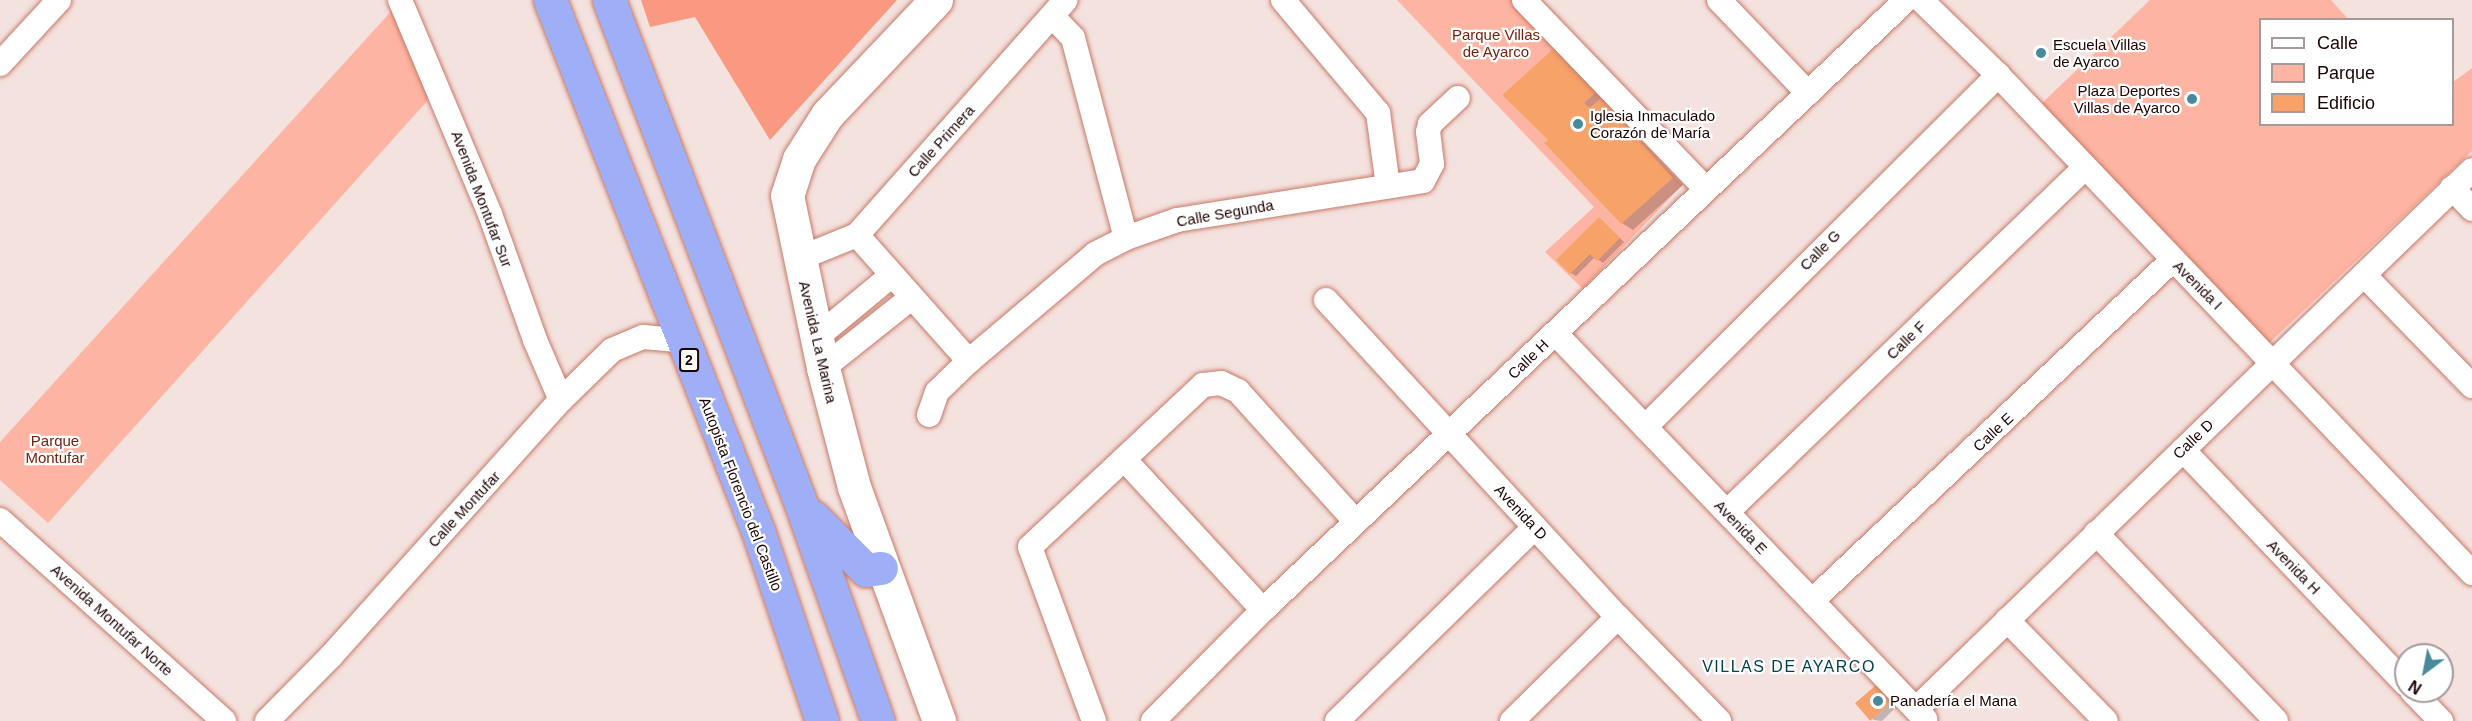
<!DOCTYPE html>
<html>
<head>
<meta charset="utf-8">
<style>
	body { margin:0 }
	#map { position:relative; width:2472px; height:721px; overflow:hidden; background:#f4e2de; font-family:Arial,sans-serif }
	div>[style] { position:absolute }
	.green>* { inset:0; background:#feb4a2 }
	.forest>* { inset:0; background:#fb9881 }
	.shadow>* { inset:0; background:#0003 }
	.building>* { inset:0; background:#f6a269; transform-origin:0 0 }
	.roads { filter:drop-shadow(0 0 2px #c87967) drop-shadow(0 0 2px #c87967) }
	.street>* { height:24px; margin:-12px; padding:0 12px; transform-origin:12px; border-radius:12px; background:#fff }
	.secondary>* { height:33px; margin:-16.5px; padding:0 16.5px; transform-origin:16.5px; border-radius:16.5px; background:#fff }
	.highway>* { height:33px; margin:-16.5px; padding:0 16.5px; transform-origin:16.5px; border-radius:16.5px; background:#9faff7 }
	.dots>* { width:16px; height:16px; translate:-50% -50%; box-sizing:border-box; border:3px solid #fff; border-radius:50% }
	span { translate:-50% -50%; white-space:nowrap; text-align:center; line-height:1.15; -webkit-text-stroke:4.5px #fff; paint-order:stroke }
	.shield-label span { padding:2px 4px; background:#fff; border:2px solid; border-radius:4px; -webkit-text-stroke-width:0 }
	.shield-label { font-size:14px; color:#1d0301; font-weight:700 }
	.park-label { font-size:15px; color:#76210e }
	.poi-label { font-size:15px; color:#1d0301 }
	.left { translate:0 -50%; text-align:left }
	.right { translate:-100% -50%; text-align:right }
	.street-label { font-size:15px; color:#1d0301 }
	.neighbourhood-label { font-size:16px; color:#01414c; letter-spacing:1.5px }
	.legend { position:absolute; left:2259px; top:18px; width:195px; height:108px; box-sizing:border-box; background:#fff; border:2px solid #a59a99; margin:0; padding:8px 10px; list-style:none; font-size:18px; color:#1d0301 }
	.legend li { display:flex; align-items:center; gap:12px; height:30px }
	.legend b { width:30px; border:2px solid #a59a99 }
	.north { position:absolute; left:2394px; top:643px; width:60px; height:60px; box-sizing:border-box; background:#fff; border:2px solid #a59a99; border-radius:50%; rotate:212deg; font-size:16px; font-weight:700; line-height:24px; text-align:center; color:#1d0301 }
	.north::after { content:''; display:block; margin:auto; width:21px; height:27px; background:#478b9a; clip-path:polygon(50% 0,100% 100%,50% 72%,0 100%) }
</style>
</head>
<body>
<div id="map">
	<div class="green">
		<i style="clip-path:polygon(evenodd,1397px 0,1516px 0,1686px 181px,1583px 289px,1545px 252px,1594px 207px,1397px 0,1554px 48px,1596px 92px,1584px 103px,1590px 108px,1601px 98px,1672px 178px,1621px 224px,1545px 144px,1548px 140px,1502px 95px,1554px 48px)"></i>
		<i style="clip-path:polygon(2150px 0,2331px 0,2348px 19px,2260px 20px,2260px 124px,2452px 124px,2453px 82px,2472px 68px,2472px 151px,2269px 343px,2039px 106px)"></i>
		<i style="clip-path:polygon(396px 6px,429px 99px,48px 523px,0 480px,0 442px)"></i>
	</div>
	<div class="forest">
		<i style="clip-path:polygon(641px 0,897px 0,770px 140px,695px 17px,650px 27px)"></i>
	</div>
	<div class="shadow">
		<i style="clip-path:polygon(1554px 50px,1607px 99px,1604px 102px,1683px 185px,1633px 230px,1622px 223px,1550px 140px)"></i>
		<i style="clip-path:polygon(1599px 219px,1624px 242px,1603px 263px,1595px 257px,1576px 276px,1571px 273px)"></i>
		<i style="clip-path:polygon(1903px 700px,1882px 721px,1874px 720px,1859px 706px)"></i>
	</div>
	<div class="building">
		<i style="clip-path:polygon(1554px 48px,1596px 92px,1584px 103px,1590px 108px,1601px 98px,1673px 178px,1621px 224px,1544px 143px,1548px 140px,1502px 95px)"></i>
		<i style="clip-path:polygon(1599px 217px,1620px 238px,1597px 261px,1590px 254px,1570px 274px,1556px 260px)"></i>
		<i style="left:1883px;top:679px;width:23px;height:37px;rotate:49deg"></i>
	</div>
	<div class="roads">
		<div class="street">
			<i style="left:400px;top:0;width:232px;rotate:67.2deg"></i>
			<i style="left:490px;top:214px;width:134px;rotate:70.3deg"></i>
			<i style="left:535px;top:340px;width:65px;rotate:66.6deg"></i>
			<i style="left:1283px;top:0;width:148px;rotate:49.9deg"></i>
			<i style="left:1378px;top:113px;width:74px;rotate:82.2deg"></i>
			<i style="left:1524px;top:0;width:262px;rotate:46.1deg"></i>
			<i style="left:1719px;top:0;width:129px;rotate:46.3deg"></i>
			<i style="left:1921px;top:0;width:107px;rotate:44.2deg"></i>
			<i style="left:1998px;top:75px;width:688px;rotate:46.41deg"></i>
			<i style="left:1052px;top:16px;width:30px;rotate:46deg"></i>
			<i style="left:1073px;top:38px;width:207px;rotate:75.2deg"></i>
			<i style="left:0;top:64px;width:87px;rotate:-47.3deg"></i>
			<i style="left:2452px;top:188px;width:29px;rotate:46deg"></i>
			<i style="left:857px;top:235px;width:169px;rotate:48.4deg"></i>
			<i style="left:798px;top:259px;width:64px;rotate:-22.1deg"></i>
			<i style="left:857px;top:235px;width:314px;rotate:-48.4deg"></i>
			<i style="left:2364px;top:275px;width:155px;rotate:45.8deg"></i>
			<i style="left:1326px;top:300px;width:431px;rotate:47.4deg"></i>
			<i style="left:1618px;top:617px;width:145px;rotate:45.8deg"></i>
			<i style="left:1555px;top:333px;width:535px;rotate:46.21deg"></i>
			<i style="left:817px;top:337px;width:97px;rotate:-39.6deg"></i>
			<i style="left:823px;top:368px;width:112px;rotate:-38.5deg"></i>
			<i style="left:929px;top:415px;width:24px;rotate:-71deg"></i>
			<i style="left:937px;top:392px;width:45px;rotate:-44.1deg"></i>
			<i style="left:969px;top:361px;width:165px;rotate:-40.3deg"></i>
			<i style="left:1095px;top:254px;width:35px;rotate:-27deg"></i>
			<i style="left:1126px;top:238px;width:54px;rotate:-19.4deg"></i>
			<i style="left:1177px;top:220px;width:249px;rotate:-9deg"></i>
			<i style="left:1423px;top:181px;width:19px;rotate:-62deg"></i>
			<i style="left:1432px;top:164px;width:32px;rotate:-97deg"></i>
			<i style="left:1428px;top:132px;width:8px;rotate:-76deg"></i>
			<i style="left:1430px;top:124px;width:38px;rotate:-43deg"></i>
			<i style="left:1645px;top:427px;width:499px;rotate:-44.9deg"></i>
			<i style="left:2183px;top:450px;width:323px;rotate:46.4deg"></i>
			<i style="left:1124px;top:459px;width:205px;rotate:47.4deg"></i>
			<i style="left:1727px;top:512px;width:497px;rotate:-43.9deg"></i>
			<i style="left:0;top:520px;width:301px;rotate:41.9deg"></i>
			<i style="left:2096px;top:533px;width:260px;rotate:46.2deg"></i>
			<i style="left:1812px;top:601px;width:496px;rotate:-43.4deg"></i>
			<i style="left:2007px;top:620px;width:141px;rotate:45.6deg"></i>
			<i style="left:2412px;top:691px;width:42px;rotate:46deg"></i>
			<i style="left:1916px;top:709px;width:774px;rotate:-44.11deg"></i>
			<i style="left:267px;top:721px;width:91px;rotate:-45.4deg"></i>
			<i style="left:331px;top:656px;width:344px;rotate:-48.1deg"></i>
			<i style="left:561px;top:400px;width:71px;rotate:-44.4deg"></i>
			<i style="left:612px;top:350px;width:34px;rotate:-23deg"></i>
			<i style="left:643px;top:337px;width:38px;rotate:5deg"></i>
			<i style="left:1094px;top:721px;width:185px;rotate:-110.2deg"></i>
			<i style="left:1030px;top:547px;width:237px;rotate:-43.1deg"></i>
			<i style="left:1203px;top:385px;width:18px;rotate:-6deg"></i>
			<i style="left:1221px;top:383px;width:19px;rotate:25deg"></i>
			<i style="left:1238px;top:391px;width:176px;rotate:48deg"></i>
			<i style="left:1153px;top:721px;width:156px;rotate:-45.3deg"></i>
			<i style="left:1263px;top:610px;width:886px;rotate:-43.49deg"></i>
			<i style="left:1337px;top:721px;width:277px;rotate:-44.4deg"></i>
			<i style="left:1512px;top:721px;width:148px;rotate:-44.5deg"></i>
		</div>
		<div class="secondary">
			<i style="left:936px;top:0;width:158px;rotate:133.5deg"></i>
			<i style="left:827px;top:115px;width:52px;rotate:122.5deg"></i>
			<i style="left:799px;top:159px;width:38px;rotate:108deg"></i>
			<i style="left:787px;top:195px;width:177px;rotate:78.2deg"></i>
			<i style="left:823px;top:368px;width:123px;rotate:75.4deg"></i>
			<i style="left:854px;top:487px;width:249px;rotate:70deg"></i>
		</div>
		<div class="highway">
			<i style="left:550px;top:0;width:570px;rotate:68.61deg"></i>
			<i style="left:758px;top:531px;width:200px;rotate:71.4deg"></i>
			<i style="left:609px;top:0;width:539px;rotate:69.15deg"></i>
			<i style="left:801px;top:504px;width:230px;rotate:70.5deg"></i>
			<i style="left:813px;top:517px;width:75px;rotate:45deg"></i>
			<i style="left:866px;top:570px;width:15px;rotate:-8deg"></i>
		</div>
	</div>
	<div class="dots">
		<i style="left:2041px;top:53px;background:#478b9a"></i>
		<i style="left:2192px;top:99px;background:#478b9a"></i>
		<i style="left:1578px;top:124px;background:#478b9a"></i>
		<i style="left:1878px;top:701px;background:#478b9a"></i>
	</div>
	<div class="shield-label">
		<span style="left:689px;top:360px">2</span>
	</div>
	<div class="park-label">
		<span style="left:1496px;top:43px">Parque Villas<br>de Ayarco</span>
		<span style="left:55px;top:449px">Parque<br>Montufar</span>
	</div>
	<div class="poi-label">
		<span class="left" style="left:2053px;top:53px">Escuela Villas<br>de Ayarco</span>
		<span class="right" style="left:2180px;top:99px">Plaza Deportes<br>Villas de Ayarco</span>
		<span class="left" style="left:1590px;top:124px">Iglesia Inmaculado<br>Corazón de María</span>
		<span class="left" style="left:1890px;top:701px">Panadería el Mana</span>
	</div>
	<div class="street-label">
		<span style="left:941px;top:141px;rotate:-48deg">Calle Primera</span>
		<span style="left:482px;top:199px;rotate:69deg">Avenida Montufar Sur</span>
		<span style="left:1225px;top:213px;rotate:-10deg">Calle Segunda</span>
		<span style="left:1820px;top:250px;rotate:-45deg">Calle G</span>
		<span style="left:2198px;top:285px;rotate:45deg">Avenida I</span>
		<span style="left:1906px;top:340px;rotate:-44deg">Calle F</span>
		<span style="left:818px;top:342px;rotate:77deg">Avenida La Marina</span>
		<span style="left:1528px;top:359px;rotate:-44deg">Calle H</span>
		<span style="left:1993px;top:432px;rotate:-43deg">Calle E</span>
		<span style="left:2193px;top:439px;rotate:-44deg">Calle D</span>
		<span style="left:741px;top:494px;rotate:69deg">Autopista Florencio del Castillo</span>
		<span style="left:464px;top:509px;rotate:-47deg">Calle Montufar</span>
		<span style="left:1521px;top:512px;rotate:47deg">Avenida D</span>
		<span style="left:1741px;top:527px;rotate:46deg">Avenida E</span>
		<span style="left:2294px;top:567px;rotate:46deg">Avenida H</span>
		<span style="left:112px;top:620px;rotate:42deg">Avenida Montufar Norte</span>
	</div>
	<div class="neighbourhood-label">
		<span style="left:1789px;top:667px">VILLAS DE AYARCO</span>
	</div>
	<ul class="legend">
	<li><b style="height:8px;background:#fff"></b>Calle</li>
	<li><b style="height:16px;background:#feb4a2"></b>Parque</li>
	<li><b style="height:16px;background:#f6a269"></b>Edificio</li>
	</ul>
	<div class="north">N</div>
</div>
</body>
</html>
